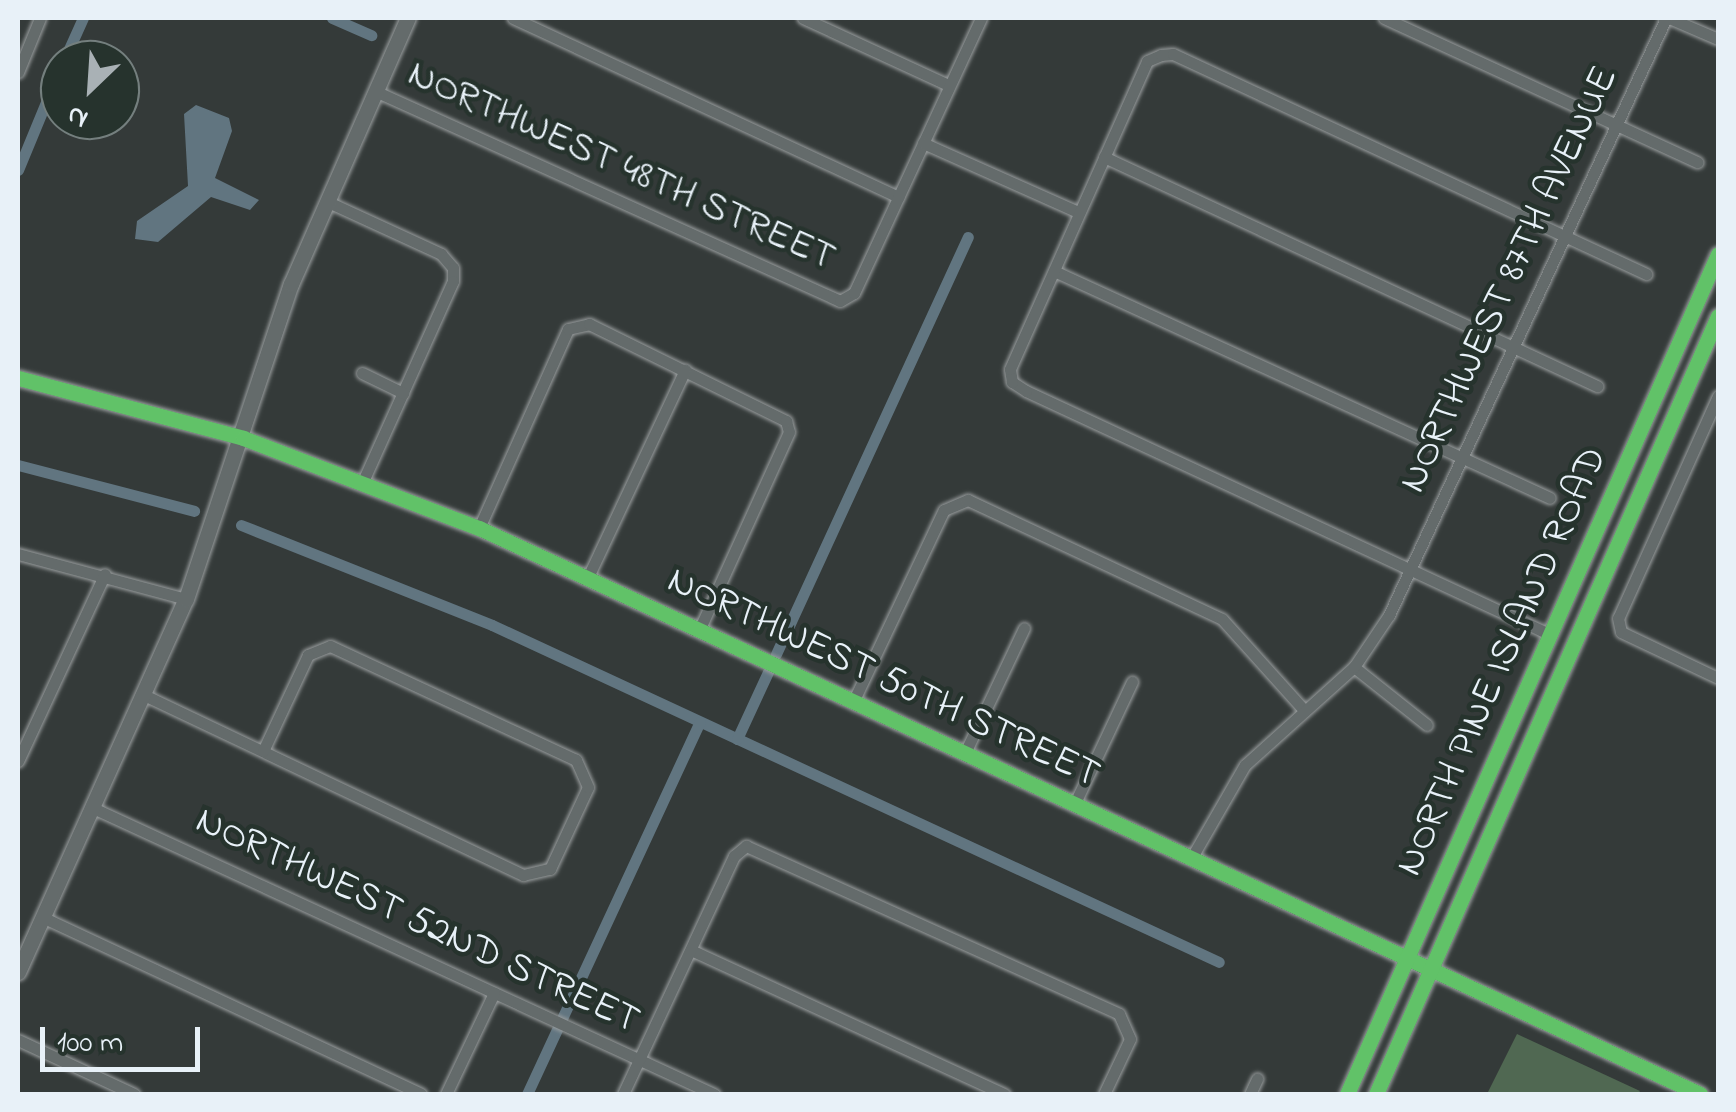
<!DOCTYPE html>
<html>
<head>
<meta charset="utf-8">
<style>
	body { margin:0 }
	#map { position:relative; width:1736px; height:1112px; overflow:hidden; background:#343a39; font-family:"Indie Flower",sans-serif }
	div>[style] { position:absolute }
	.green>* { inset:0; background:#506852 }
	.water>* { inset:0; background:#617580 }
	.canal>* { height:11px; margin:-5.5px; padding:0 5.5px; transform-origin:5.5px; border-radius:5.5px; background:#617580 }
	.roads { filter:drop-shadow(0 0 2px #9a9e9f) drop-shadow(0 0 2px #9a9e9f) }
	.street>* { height:11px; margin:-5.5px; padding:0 5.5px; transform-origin:5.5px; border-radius:5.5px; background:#646b6b }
	.secondary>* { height:15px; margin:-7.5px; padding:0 7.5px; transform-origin:7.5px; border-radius:7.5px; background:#646b6b }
	.cycleway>* { height:15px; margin:-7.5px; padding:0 7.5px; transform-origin:7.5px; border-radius:7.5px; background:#61c268 }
	span { translate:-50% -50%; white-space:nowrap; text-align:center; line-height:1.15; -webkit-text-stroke:9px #26332d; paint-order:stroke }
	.street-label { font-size:40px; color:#e8f1f8 }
	.frame { position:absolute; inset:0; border:20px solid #e8f1f8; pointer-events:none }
	.north { position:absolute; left:40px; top:40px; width:100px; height:100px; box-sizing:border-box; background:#26332d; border:2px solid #747f7e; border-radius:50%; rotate:205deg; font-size:28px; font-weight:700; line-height:40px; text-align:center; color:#e8f1f8 }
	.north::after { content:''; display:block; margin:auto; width:35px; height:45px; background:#a9b1b5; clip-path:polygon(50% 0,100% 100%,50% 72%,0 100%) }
	.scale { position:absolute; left:40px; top:1027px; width:160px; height:45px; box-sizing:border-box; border:5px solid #e8f1f8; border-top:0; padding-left:12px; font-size:30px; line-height:35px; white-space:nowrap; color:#e8f1f8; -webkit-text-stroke:8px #26332d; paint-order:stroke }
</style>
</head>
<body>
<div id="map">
	<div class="green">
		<i style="clip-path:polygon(1517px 1034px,1640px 1091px,1638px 1094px,1487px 1094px)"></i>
	</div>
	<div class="water">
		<i style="clip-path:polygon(196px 105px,229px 118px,232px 131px,215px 178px,259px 200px,250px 210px,211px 197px,158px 242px,135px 239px,137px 221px,188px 186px,184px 114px)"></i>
	</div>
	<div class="canal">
		<i style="left:332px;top:18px;width:43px;rotate:23.6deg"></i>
		<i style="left:64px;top:60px;width:46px;rotate:-65.7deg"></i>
		<i style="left:18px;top:170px;width:110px;rotate:-67.6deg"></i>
		<i style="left:18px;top:465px;width:182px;rotate:14.6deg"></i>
		<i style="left:241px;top:525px;width:270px;rotate:21.7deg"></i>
		<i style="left:492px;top:625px;width:801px;rotate:24.87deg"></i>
		<i style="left:776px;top:654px;width:459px;rotate:-65.3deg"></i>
		<i style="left:737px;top:739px;width:74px;rotate:-65.2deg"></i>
		<i style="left:527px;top:1094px;width:410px;rotate:-65.1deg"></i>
	</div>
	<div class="roads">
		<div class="street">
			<i style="left:513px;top:18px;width:425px;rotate:24.9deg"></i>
			<i style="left:803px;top:18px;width:160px;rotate:24.8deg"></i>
			<i style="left:1384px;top:18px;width:345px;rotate:24.7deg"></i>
			<i style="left:1669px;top:18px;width:53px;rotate:23.2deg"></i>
			<i style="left:18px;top:72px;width:58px;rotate:-67.8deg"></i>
			<i style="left:375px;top:91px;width:510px;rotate:24.3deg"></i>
			<i style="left:840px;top:301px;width:16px;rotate:-30deg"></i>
			<i style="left:854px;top:293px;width:303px;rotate:-65.2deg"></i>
			<i style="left:923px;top:143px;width:170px;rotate:24deg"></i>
			<i style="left:1104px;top:157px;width:544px;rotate:24.92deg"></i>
			<i style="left:326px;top:201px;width:127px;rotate:24.7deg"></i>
			<i style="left:441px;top:254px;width:18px;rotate:49deg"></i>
			<i style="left:453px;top:268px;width:13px;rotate:90deg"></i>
			<i style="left:453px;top:281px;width:219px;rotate:114.2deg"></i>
			<i style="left:1054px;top:271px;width:545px;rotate:24.59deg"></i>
			<i style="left:362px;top:373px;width:46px;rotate:26deg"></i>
			<i style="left:1718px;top:396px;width:243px;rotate:114.2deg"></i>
			<i style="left:1618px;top:618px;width:14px;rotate:78deg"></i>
			<i style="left:1621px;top:632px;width:107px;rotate:25.4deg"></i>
			<i style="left:479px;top:528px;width:218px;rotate:-65.9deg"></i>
			<i style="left:568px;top:329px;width:22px;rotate:-13deg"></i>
			<i style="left:589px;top:324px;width:220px;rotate:26.2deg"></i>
			<i style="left:786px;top:421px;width:11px;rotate:75deg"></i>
			<i style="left:789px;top:432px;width:217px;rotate:114.4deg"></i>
			<i style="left:18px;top:554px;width:174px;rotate:15deg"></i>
			<i style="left:588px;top:577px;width:229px;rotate:-64.9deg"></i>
			<i style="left:1551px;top:635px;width:579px;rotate:-155.07deg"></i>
			<i style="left:1026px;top:391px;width:17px;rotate:-147deg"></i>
			<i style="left:1012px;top:382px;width:13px;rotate:-99deg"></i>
			<i style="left:1010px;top:369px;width:337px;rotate:-66deg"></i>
			<i style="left:1147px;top:61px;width:15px;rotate:-23deg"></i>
			<i style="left:1161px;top:55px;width:12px;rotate:-5deg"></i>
			<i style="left:1173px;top:54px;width:522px;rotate:24.94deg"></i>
			<i style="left:1354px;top:667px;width:93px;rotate:38.5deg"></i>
			<i style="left:144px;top:695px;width:420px;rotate:25.4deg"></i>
			<i style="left:523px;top:875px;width:28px;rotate:-13deg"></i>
			<i style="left:550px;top:869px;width:90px;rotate:-65.1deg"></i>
			<i style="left:588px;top:787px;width:30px;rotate:-114deg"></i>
			<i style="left:576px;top:760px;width:271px;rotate:-155.1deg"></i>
			<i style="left:330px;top:646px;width:24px;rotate:158deg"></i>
			<i style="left:308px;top:655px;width:106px;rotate:115.1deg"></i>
			<i style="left:854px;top:700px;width:210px;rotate:-64.7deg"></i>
			<i style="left:944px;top:510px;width:26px;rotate:-23deg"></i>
			<i style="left:968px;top:500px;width:280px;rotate:25.1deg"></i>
			<i style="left:1222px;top:619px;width:122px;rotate:48deg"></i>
			<i style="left:965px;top:753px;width:138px;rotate:-64.7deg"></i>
			<i style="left:18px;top:761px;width:206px;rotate:-65.1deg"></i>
			<i style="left:1075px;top:803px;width:134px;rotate:-64.8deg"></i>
			<i style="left:93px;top:808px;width:684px;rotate:24.73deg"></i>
			<i style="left:1192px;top:857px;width:106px;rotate:-60.1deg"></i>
			<i style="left:1245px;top:765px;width:147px;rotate:-42deg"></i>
			<i style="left:1354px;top:667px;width:63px;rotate:-56.1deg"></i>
			<i style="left:1389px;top:615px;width:658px;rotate:-65.11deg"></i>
			<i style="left:42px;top:917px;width:418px;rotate:25deg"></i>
			<i style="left:691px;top:950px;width:345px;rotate:24.7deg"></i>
			<i style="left:18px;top:1040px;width:128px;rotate:25deg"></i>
			<i style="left:446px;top:1094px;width:112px;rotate:-64.6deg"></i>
			<i style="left:623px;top:1094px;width:263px;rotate:-65deg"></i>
			<i style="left:734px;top:856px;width:16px;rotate:-40deg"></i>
			<i style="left:746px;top:846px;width:409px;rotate:24.2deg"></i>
			<i style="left:1119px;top:1014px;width:27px;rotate:66deg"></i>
			<i style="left:1130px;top:1039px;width:61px;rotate:115.3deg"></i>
			<i style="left:1250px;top:1094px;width:17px;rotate:-65deg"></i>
		</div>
		<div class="secondary">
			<i style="left:18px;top:378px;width:233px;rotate:14.9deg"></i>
			<i style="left:243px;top:438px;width:253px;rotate:20.9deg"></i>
			<i style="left:479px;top:528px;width:1346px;rotate:24.87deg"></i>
			<i style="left:18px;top:972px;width:409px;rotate:-65.8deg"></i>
			<i style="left:186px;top:599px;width:332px;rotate:-71.6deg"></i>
			<i style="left:291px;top:284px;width:291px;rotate:-66.3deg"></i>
			<i style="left:1347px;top:1094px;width:918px;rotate:-66.17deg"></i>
			<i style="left:1376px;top:1094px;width:850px;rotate:-66.27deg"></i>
		</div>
	</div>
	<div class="cycleway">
		<i style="left:18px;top:378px;width:233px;rotate:14.9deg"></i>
		<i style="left:243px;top:438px;width:253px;rotate:20.9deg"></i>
		<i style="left:479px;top:528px;width:1346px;rotate:24.87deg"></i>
		<i style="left:1347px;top:1094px;width:918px;rotate:-66.17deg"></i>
		<i style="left:1376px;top:1094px;width:850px;rotate:-66.27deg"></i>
	</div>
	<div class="street-label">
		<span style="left:621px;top:167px;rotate:24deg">NORTHWEST 48TH STREET</span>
		<span style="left:1510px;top:280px;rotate:-65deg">NORTHWEST 87TH AVENUE</span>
		<span style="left:1503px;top:662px;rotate:-66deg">NORTH PINE ISLAND ROAD</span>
		<span style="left:883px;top:679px;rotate:25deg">NORTHWEST 50TH STREET</span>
		<span style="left:417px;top:922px;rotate:25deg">NORTHWEST 52ND STREET</span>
	</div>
	<div class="frame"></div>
	<div class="north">N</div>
	<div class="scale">100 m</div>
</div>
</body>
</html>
